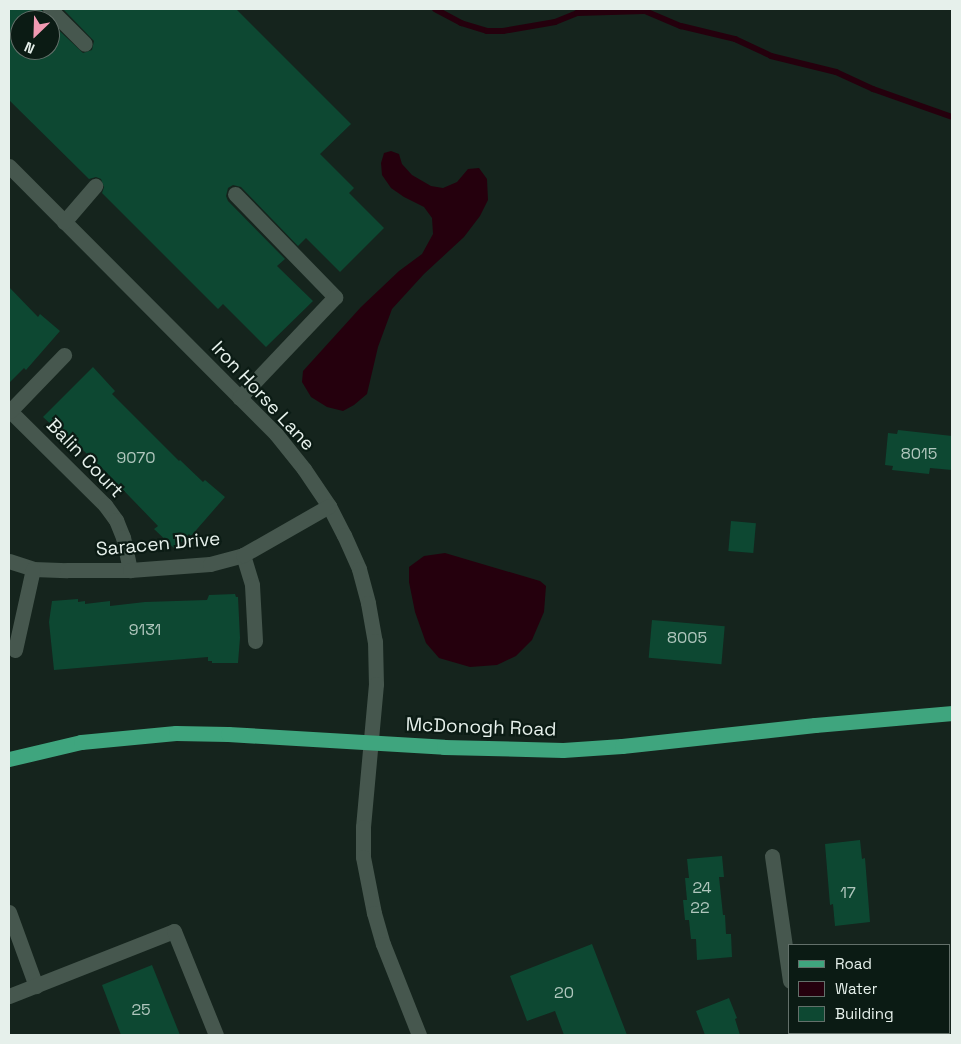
<!DOCTYPE html>
<html>
<head>
<meta charset="utf-8">
<style>
	body { margin:0 }
	#map { position:relative; width:961px; height:1044px; overflow:hidden; background:#15241d; font-family:"Space Grotesk",sans-serif }
	div>[style] { position:absolute }
	.water>* { inset:0; background:#25000d }
	.stream>* { height:6px; margin:-3px; padding:0 3px; transform-origin:3px; border-radius:3px; background:#25000d }
	.building>* { inset:0; background:#0d4832; transform-origin:0 0 }
	.minor>* { height:15px; margin:-7.5px; padding:0 7.5px; transform-origin:7.5px; border-radius:7.5px; background:#46574e }
	.major>* { height:15px; margin:-7.5px; padding:0 7.5px; transform-origin:7.5px; border-radius:7.5px; background:#3fa57e }
	span { translate:-50% -50%; white-space:nowrap; text-align:center; line-height:1.15; -webkit-text-stroke:4.5px #0b1b14; paint-order:stroke }
	.number-label { font-size:16px; color:#b0c6bd }
	.number-label span { -webkit-text-stroke-width:0 }
	.street-label { font-size:19px; color:#e6f0eb }
	.frame { position:absolute; inset:0; border:10px solid #e6f0eb; pointer-events:none }
	.legend { position:absolute; left:788px; top:944px; width:162px; height:90px; box-sizing:border-box; background:#0b1b14; border:1px solid #63706a; margin:0; padding:6px 9px; list-style:none; font-size:15px; color:#e6f0eb }
	.legend li { display:flex; align-items:center; gap:10px; height:25px }
	.legend b { width:25px; border:1px solid #63706a }
	.north { position:absolute; left:10px; top:10px; width:50px; height:50px; box-sizing:border-box; background:#0b1b14; border:1px solid #63706a; border-radius:50%; rotate:204deg; font-size:14px; font-weight:700; line-height:20px; text-align:center; color:#e6f0eb }
	.north::after { content:''; display:block; margin:auto; width:18px; height:22px; background:#f19ab2; clip-path:polygon(50% 0,100% 100%,50% 72%,0 100%) }
</style>
</head>
<body>
<div id="map">
	<div class="water">
		<i style="clip-path:polygon(391px 151px,399px 154px,402px 164px,412px 175px,431px 186px,443px 188px,457px 182px,468px 169px,479px 168px,487px 179px,488px 200px,480px 216px,464px 237px,424px 274px,392px 309px,378px 347px,367px 394px,354px 405px,343px 411px,327px 407px,311px 397px,302px 382px,303px 371px,361px 307px,399px 271px,422px 254px,433px 234px,432px 218px,424px 207px,404px 197px,391px 188px,382px 175px,381px 163px,384px 153px)"></i>
		<i style="clip-path:polygon(445px 553px,540px 581px,546px 586px,544px 612px,532px 640px,516px 656px,497px 665px,470px 667px,439px 658px,426px 643px,415px 612px,409px 582px,409px 567px,424px 556px)"></i>
	</div>
	<div class="stream">
		<i style="left:435px;top:9px;width:30px;rotate:28deg"></i>
		<i style="left:461px;top:23px;width:27px;rotate:17deg"></i>
		<i style="left:487px;top:31px;width:16px"></i>
		<i style="left:503px;top:31px;width:53px;rotate:-9.8deg"></i>
		<i style="left:555px;top:22px;width:24px;rotate:-22deg"></i>
		<i style="left:577px;top:13px;width:68px;rotate:-1.7deg"></i>
		<i style="left:645px;top:11px;width:39px;rotate:23deg"></i>
		<i style="left:681px;top:26px;width:56px;rotate:13.5deg"></i>
		<i style="left:735px;top:39px;width:40px;rotate:25deg"></i>
		<i style="left:771px;top:56px;width:67px;rotate:13.8deg"></i>
		<i style="left:836px;top:72px;width:41px;rotate:24.7deg"></i>
		<i style="left:873px;top:89px;width:84px;rotate:19.5deg"></i>
	</div>
	<div class="building">
		<i style="clip-path:polygon(9px 9px,41px 9px,48px 20px,20px 20px,20px 50px,50px 50px,50px 22px,83px 53px,92px 50px,94px 41px,63px 9px,236px 9px,351px 124px,320px 154px,354px 188px,349px 193px,384px 228px,340px 272px,306px 238px,298px 246px,241px 187px,233px 185px,228px 188px,226px 196px,228px 201px,285px 259px,277px 266px,313px 301px,266px 347px,223px 304px,218px 309px,102px 193px,104px 187px,101px 179px,96px 177px,89px 179px,9px 100px)"></i>
		<i style="clip-path:polygon(9px 287px,38px 317px,40px 314px,60px 331px,26px 370px,24px 368px,9px 383px)"></i>
		<i style="clip-path:polygon(93px 367px,115px 391px,112px 394px,179px 461px,180px 460px,203px 482px,205px 480px,225px 497px,191px 536px,189px 534px,175px 549px,154px 529px,158px 526px,102px 468px,67px 435px,65px 437px,43px 417px)"></i>
		<i style="clip-path:polygon(898px 430px,952px 436px,952px 470px,930px 468px,929px 474px,892px 470px,893px 466px,885px 465px,888px 433px,897px 434px)"></i>
		<i style="left:731px;top:521px;width:25px;height:30px;rotate:5deg"></i>
		<i style="clip-path:polygon(235px 594px,236px 597px,238px 597px,240px 638px,238px 663px,212px 663px,212px 661px,208px 661px,208px 657px,54px 670px,49px 622px,52px 601px,78px 599px,78px 602px,85px 601px,85px 604px,110px 601px,110px 606px,145px 602px,207px 600px,209px 595px)"></i>
		<i style="left:652px;top:620px;width:73px;height:38px;rotate:5deg"></i>
		<i style="clip-path:polygon(860px 840px,862px 859px,865px 858px,870px 922px,835px 926px,833px 904px,830px 905px,825px 844px)"></i>
		<i style="clip-path:polygon(722px 856px,724px 877px,719px 877px,723px 915px,725px 915px,726px 934px,731px 934px,732px 957px,697px 960px,696px 939px,691px 939px,689px 920px,685px 920px,683px 900px,687px 900px,685px 878px,689px 878px,687px 859px)"></i>
		<i style="clip-path:polygon(592px 944px,627px 1035px,564px 1035px,555px 1011px,527px 1021px,510px 976px)"></i>
		<i style="clip-path:polygon(152px 965px,180px 1035px,121px 1035px,102px 985px)"></i>
		<i style="clip-path:polygon(729px 998px,737px 1018px,735px 1019px,740px 1035px,705px 1035px,696px 1011px)"></i>
	</div>
	<div class="minor">
		<i style="left:50px;top:9px;width:49px;rotate:45deg"></i>
		<i style="left:9px;top:166px;width:378px;rotate:45.1deg"></i>
		<i style="left:276px;top:434px;width:45px;rotate:51.3deg"></i>
		<i style="left:304px;top:469px;width:45px;rotate:56deg"></i>
		<i style="left:329px;top:506px;width:33px;rotate:63deg"></i>
		<i style="left:344px;top:535px;width:37px;rotate:66deg"></i>
		<i style="left:359px;top:569px;width:35px;rotate:75deg"></i>
		<i style="left:368px;top:603px;width:39px;rotate:80deg"></i>
		<i style="left:375px;top:641px;width:43px;rotate:88.7deg"></i>
		<i style="left:376px;top:684px;width:144px;rotate:95.2deg"></i>
		<i style="left:363px;top:827px;width:30px;rotate:90deg"></i>
		<i style="left:363px;top:857px;width:57px;rotate:78.9deg"></i>
		<i style="left:374px;top:913px;width:32px;rotate:74deg"></i>
		<i style="left:383px;top:944px;width:98px;rotate:68.4deg"></i>
		<i style="left:235px;top:194px;width:144px;rotate:45.8deg"></i>
		<i style="left:335px;top:297px;width:139px;rotate:133.5deg"></i>
		<i style="left:64px;top:222px;width:48px;rotate:-49.3deg"></i>
		<i style="left:9px;top:410px;width:135px;rotate:44.7deg"></i>
		<i style="left:105px;top:505px;width:19px;rotate:54deg"></i>
		<i style="left:116px;top:520px;width:18px;rotate:68deg"></i>
		<i style="left:123px;top:537px;width:34px;rotate:78deg"></i>
		<i style="left:10px;top:411px;width:78px;rotate:-46deg"></i>
		<i style="left:243px;top:555px;width:31px;rotate:73deg"></i>
		<i style="left:252px;top:585px;width:56px;rotate:86.9deg"></i>
		<i style="left:9px;top:561px;width:25px;rotate:18deg"></i>
		<i style="left:33px;top:569px;width:34px;rotate:2deg"></i>
		<i style="left:67px;top:570px;width:63px"></i>
		<i style="left:130px;top:570px;width:80px;rotate:-4.3deg"></i>
		<i style="left:210px;top:564px;width:34px;rotate:-15deg"></i>
		<i style="left:243px;top:555px;width:99px;rotate:-29.7deg"></i>
		<i style="left:15px;top:650px;width:83px;rotate:-77.5deg"></i>
		<i style="left:772px;top:856px;width:126px;rotate:81.8deg"></i>
		<i style="left:9px;top:912px;width:79px;rotate:70deg"></i>
		<i style="left:9px;top:996px;width:177px;rotate:-21.5deg"></i>
		<i style="left:174px;top:931px;width:112px;rotate:68deg"></i>
		<i style="left:804px;top:1033px;width:2px;rotate:90deg"></i>
	</div>
	<div class="major">
		<i style="left:9px;top:759px;width:74px;rotate:-13.3deg"></i>
		<i style="left:81px;top:742px;width:95px;rotate:-5.4deg"></i>
		<i style="left:176px;top:733px;width:52px;rotate:1.1deg"></i>
		<i style="left:228px;top:734px;width:216px;rotate:3.4deg"></i>
		<i style="left:444px;top:747px;width:119px;rotate:1.4deg"></i>
		<i style="left:563px;top:750px;width:59px;rotate:-3.9deg"></i>
		<i style="left:622px;top:746px;width:194px;rotate:-6.2deg"></i>
		<i style="left:815px;top:725px;width:138px;rotate:-5deg"></i>
	</div>
	<div class="number-label">
		<span style="left:919px;top:454px">8015</span>
		<span style="left:136px;top:458px">9070</span>
		<span style="left:145px;top:630px">9131</span>
		<span style="left:687px;top:638px">8005</span>
		<span style="left:702px;top:888px">24</span>
		<span style="left:848px;top:893px">17</span>
		<span style="left:700px;top:908px">22</span>
		<span style="left:564px;top:993px">20</span>
		<span style="left:141px;top:1010px">25</span>
	</div>
	<div class="street-label">
		<span style="left:263px;top:396px;rotate:47deg">Iron Horse Lane</span>
		<span style="left:85px;top:458px;rotate:46deg">Balin Court</span>
		<span style="left:158px;top:544px;rotate:-5deg">Saracen Drive</span>
		<span style="left:481px;top:727px;rotate:2deg">McDonogh Road</span>
	</div>
	<div class="frame"></div>
	<ul class="legend">
	<li><b style="height:6px;background:#3fa57e"></b>Road</li>
	<li><b style="height:14px;background:#25000d"></b>Water</li>
	<li><b style="height:14px;background:#0d4832"></b>Building</li>
	</ul>
	<div class="north">N</div>
</div>
</body>
</html>
